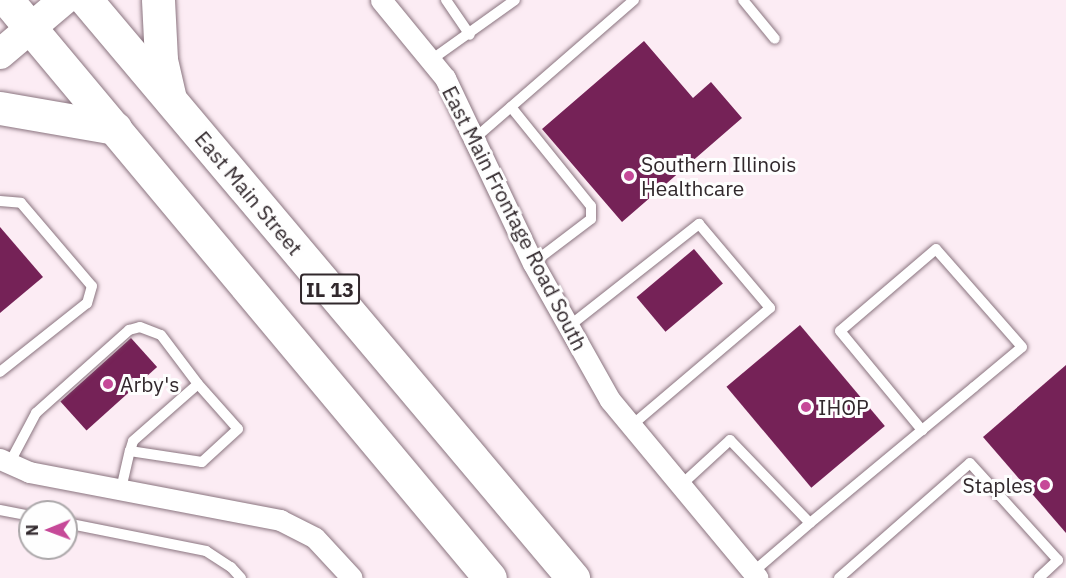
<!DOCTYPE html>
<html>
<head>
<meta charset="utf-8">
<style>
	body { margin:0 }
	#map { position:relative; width:1066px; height:578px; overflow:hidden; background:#fcecf4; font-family:"IBM Plex Sans",sans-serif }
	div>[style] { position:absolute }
	.building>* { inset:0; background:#752257; transform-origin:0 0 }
	.roads { filter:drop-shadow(0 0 2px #8a747f) drop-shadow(0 0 2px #8a747f) }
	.lane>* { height:10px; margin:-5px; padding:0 5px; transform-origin:5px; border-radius:5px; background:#fff }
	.street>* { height:21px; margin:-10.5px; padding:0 10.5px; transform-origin:10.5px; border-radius:10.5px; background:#fff }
	.secondary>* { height:30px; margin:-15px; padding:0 15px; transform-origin:15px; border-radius:15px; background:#fff }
	.highway>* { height:33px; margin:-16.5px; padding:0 16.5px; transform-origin:16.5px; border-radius:16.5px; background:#fff }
	.dots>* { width:16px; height:16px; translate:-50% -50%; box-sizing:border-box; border:3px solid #fefefe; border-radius:50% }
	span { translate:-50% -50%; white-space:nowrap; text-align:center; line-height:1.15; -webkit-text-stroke:6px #fefefe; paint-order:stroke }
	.shield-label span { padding:2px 4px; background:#fefefe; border:2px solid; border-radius:4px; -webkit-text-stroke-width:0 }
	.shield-label { font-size:20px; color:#31282c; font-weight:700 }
	.poi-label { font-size:21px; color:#31282c }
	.left { translate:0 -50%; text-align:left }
	.right { translate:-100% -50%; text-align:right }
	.street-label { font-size:21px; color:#31282c }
	.north { position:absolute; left:18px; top:500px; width:60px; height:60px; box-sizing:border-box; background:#fefefe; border:2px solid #aca8aa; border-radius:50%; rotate:269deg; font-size:16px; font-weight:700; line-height:24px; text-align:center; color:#31282c }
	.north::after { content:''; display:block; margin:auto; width:21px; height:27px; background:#c64998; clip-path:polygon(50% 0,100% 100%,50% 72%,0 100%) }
</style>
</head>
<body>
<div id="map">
	<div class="building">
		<i style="clip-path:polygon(644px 41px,693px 98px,711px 82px,742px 118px,622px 222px,542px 129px)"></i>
		<i style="clip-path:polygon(0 227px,43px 277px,0 313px)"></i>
		<i style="left:694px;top:249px;width:45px;height:75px;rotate:50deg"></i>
		<i style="left:800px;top:325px;width:132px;height:96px;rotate:50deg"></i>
		<i style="left:131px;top:338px;width:39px;height:95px;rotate:48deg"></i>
		<i style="clip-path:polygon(1066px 365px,1066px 533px,983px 437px)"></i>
	</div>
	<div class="roads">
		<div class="lane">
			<i style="left:446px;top:0;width:42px;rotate:55.6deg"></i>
			<i style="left:743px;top:0;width:50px;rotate:50.6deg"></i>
			<i style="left:431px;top:60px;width:103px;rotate:-35.5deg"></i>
			<i style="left:511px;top:107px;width:127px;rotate:51.1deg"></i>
			<i style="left:591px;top:206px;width:13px;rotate:90deg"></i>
			<i style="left:591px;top:219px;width:73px;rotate:142.8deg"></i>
			<i style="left:474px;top:139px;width:212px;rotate:-41deg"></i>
			<i style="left:0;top:201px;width:21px;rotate:5deg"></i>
			<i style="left:21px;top:203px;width:109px;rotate:49.5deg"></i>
			<i style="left:92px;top:286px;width:18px;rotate:106deg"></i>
			<i style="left:87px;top:303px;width:111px;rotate:141.6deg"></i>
			<i style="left:568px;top:327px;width:167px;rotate:-38.2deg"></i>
			<i style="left:699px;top:224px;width:110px;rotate:49.8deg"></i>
			<i style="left:770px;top:308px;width:182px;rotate:139.7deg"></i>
			<i style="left:9px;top:464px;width:58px;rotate:-62.1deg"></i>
			<i style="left:36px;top:413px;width:125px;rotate:-41.7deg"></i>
			<i style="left:129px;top:330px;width:11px;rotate:-15deg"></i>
			<i style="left:140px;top:327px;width:22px;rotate:21deg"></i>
			<i style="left:161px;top:335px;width:61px;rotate:52.9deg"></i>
			<i style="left:680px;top:486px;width:68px;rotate:-42.6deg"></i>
			<i style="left:730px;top:440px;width:115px;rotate:46.1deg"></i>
			<i style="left:810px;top:523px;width:75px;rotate:139.3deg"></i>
			<i style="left:121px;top:489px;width:39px;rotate:-77deg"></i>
			<i style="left:130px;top:451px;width:10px;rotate:-73deg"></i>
			<i style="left:133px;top:441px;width:86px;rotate:-41.2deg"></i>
			<i style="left:198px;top:384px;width:60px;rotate:48.4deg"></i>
			<i style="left:238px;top:429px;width:49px;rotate:137.5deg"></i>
			<i style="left:202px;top:462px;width:73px;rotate:-171.3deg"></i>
			<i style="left:0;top:510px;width:31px;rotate:11deg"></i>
			<i style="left:66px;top:523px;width:143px;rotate:11.3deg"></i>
			<i style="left:206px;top:551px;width:30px;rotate:33deg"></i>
			<i style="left:231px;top:567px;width:15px;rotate:48deg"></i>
			<i style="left:810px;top:523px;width:146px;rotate:-39.7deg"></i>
			<i style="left:922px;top:430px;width:67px;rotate:-39.6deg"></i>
			<i style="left:974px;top:387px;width:62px;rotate:-39.8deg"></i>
			<i style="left:1022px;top:347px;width:130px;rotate:-131.3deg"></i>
			<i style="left:936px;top:249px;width:126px;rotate:139.5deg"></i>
			<i style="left:840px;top:331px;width:129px;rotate:50.4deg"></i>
			<i style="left:839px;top:578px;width:174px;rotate:-41.3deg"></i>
			<i style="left:970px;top:463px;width:131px;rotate:47.8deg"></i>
			<i style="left:1058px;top:560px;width:26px;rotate:137deg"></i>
		</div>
		<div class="street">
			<i style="left:381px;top:0;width:101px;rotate:50.6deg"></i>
			<i style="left:445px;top:78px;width:205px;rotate:64.6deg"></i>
			<i style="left:533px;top:263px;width:157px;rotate:60.7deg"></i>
			<i style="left:610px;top:400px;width:231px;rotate:50.3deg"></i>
			<i style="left:0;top:459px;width:32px;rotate:24deg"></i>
			<i style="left:29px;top:472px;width:256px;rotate:10.8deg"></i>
			<i style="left:280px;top:520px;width:39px;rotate:27deg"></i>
			<i style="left:315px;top:538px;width:54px;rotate:47.2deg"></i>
		</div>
		<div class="secondary">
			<i style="left:0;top:54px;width:84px;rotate:-40.2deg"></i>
		</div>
		<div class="highway">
			<i style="left:7px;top:0;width:753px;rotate:50.12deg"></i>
			<i style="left:86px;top:0;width:756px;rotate:49.88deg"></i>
			<i style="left:158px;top:0;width:60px;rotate:87.1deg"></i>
			<i style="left:161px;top:60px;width:37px;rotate:77deg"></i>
			<i style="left:0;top:108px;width:117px;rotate:9.9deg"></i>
		</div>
	</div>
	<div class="dots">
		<i style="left:629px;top:176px;background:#c64998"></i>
		<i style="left:108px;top:384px;background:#c64998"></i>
		<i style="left:806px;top:407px;background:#c64998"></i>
		<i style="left:1045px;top:485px;background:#c64998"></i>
	</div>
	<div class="shield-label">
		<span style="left:330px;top:289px">IL 13</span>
	</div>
	<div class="poi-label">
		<span class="left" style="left:641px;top:176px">Southern Illinois<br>Healthcare</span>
		<span class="left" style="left:120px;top:384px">Arby's</span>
		<span class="left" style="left:818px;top:407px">IHOP</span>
		<span class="right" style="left:1033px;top:485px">Staples</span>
	</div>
	<div class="street-label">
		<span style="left:249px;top:193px;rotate:50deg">East Main Street</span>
		<span style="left:515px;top:218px;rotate:63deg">East Main Frontage Road South</span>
	</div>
	<div class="north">N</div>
</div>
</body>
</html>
